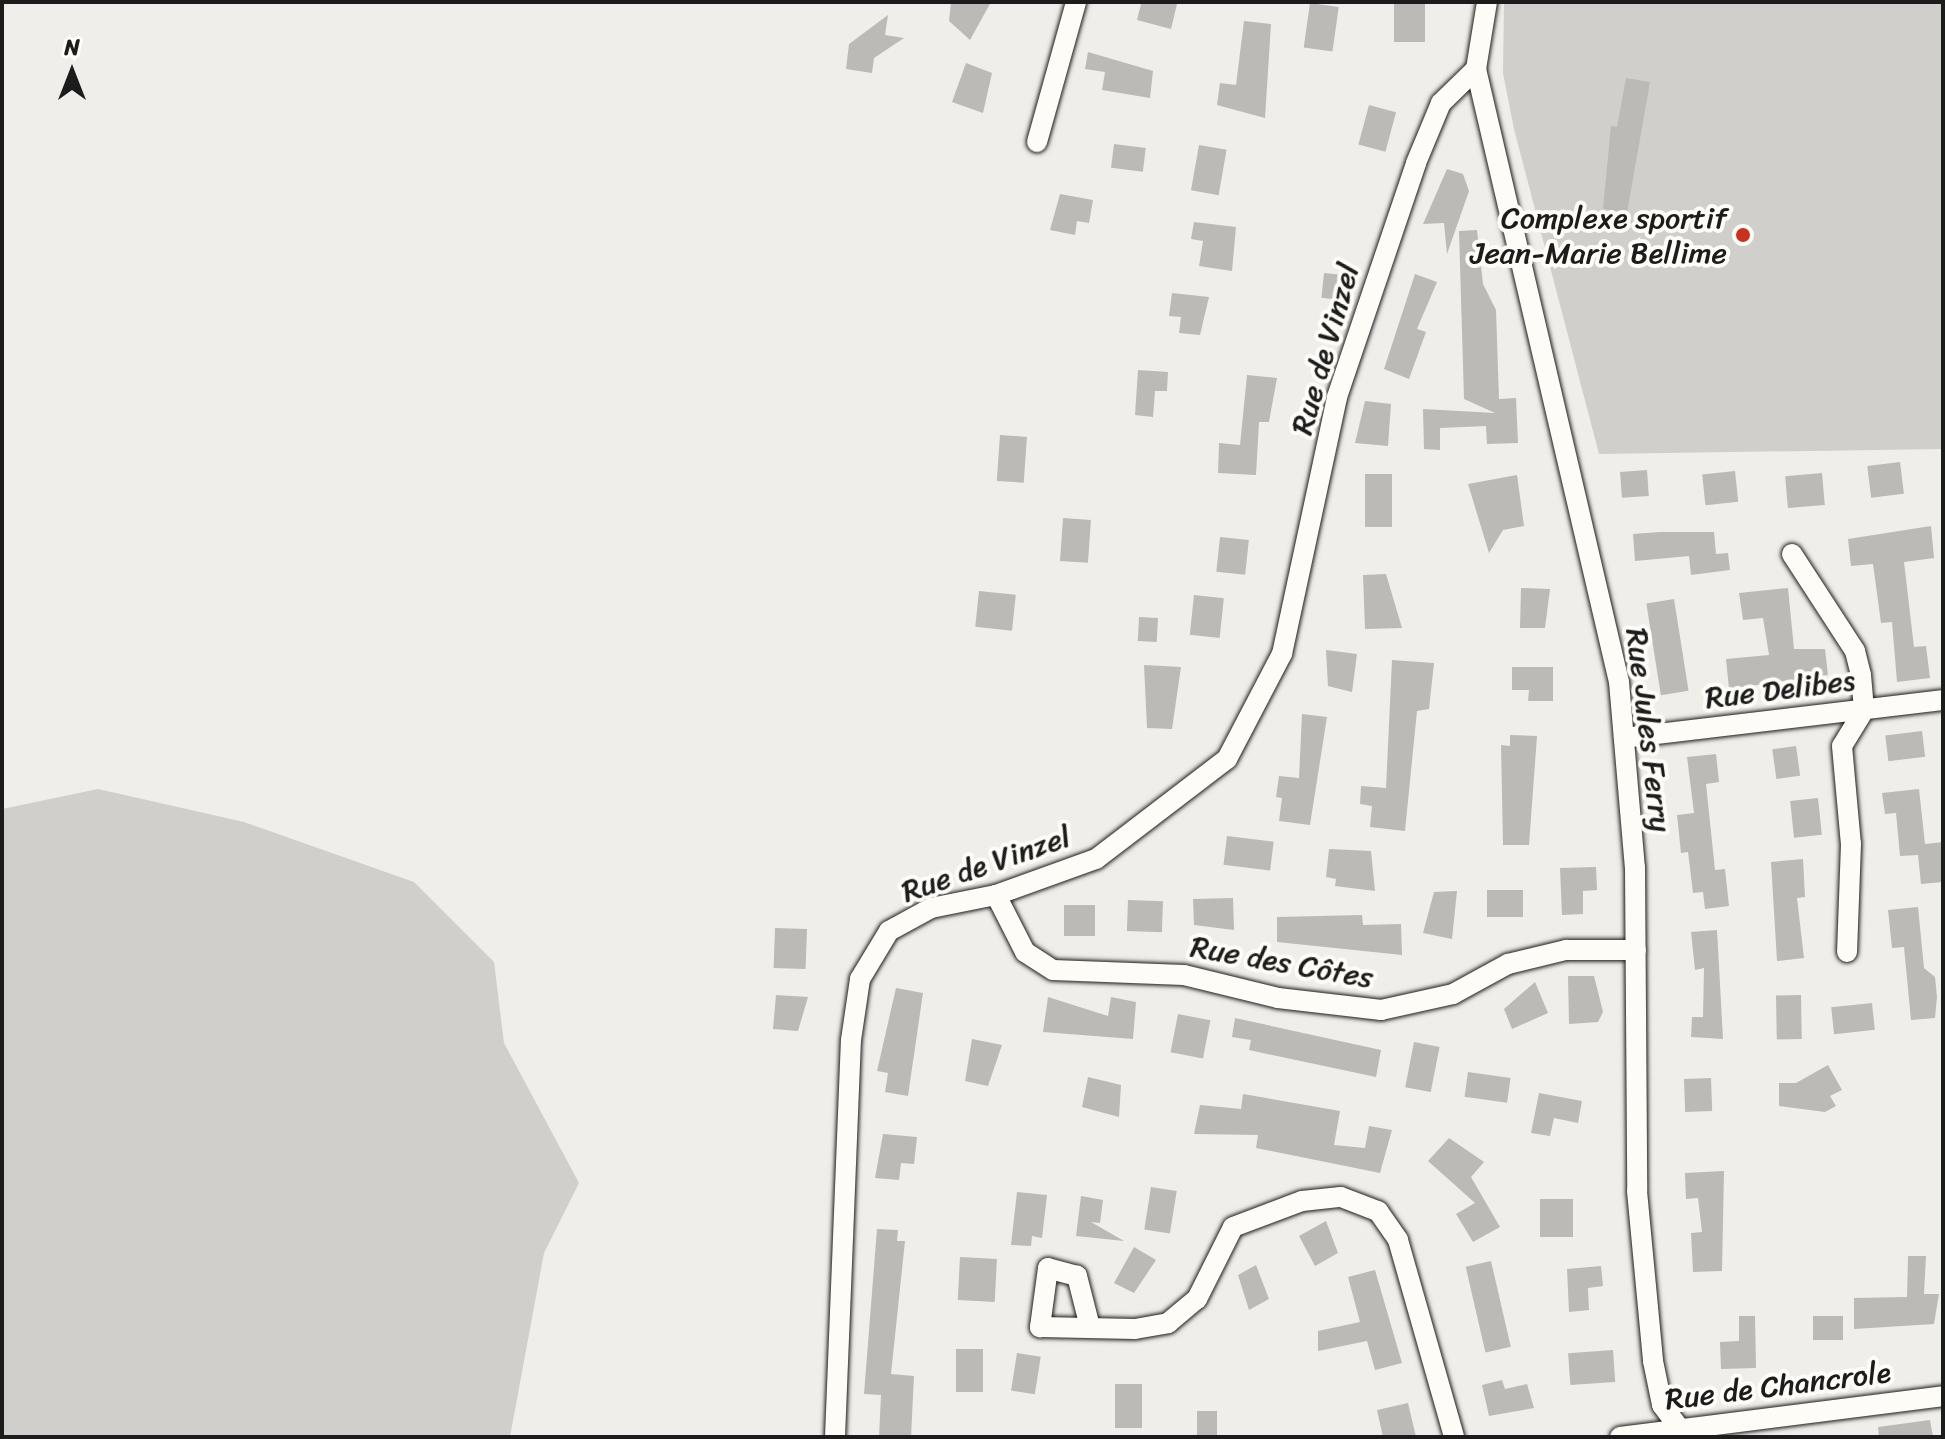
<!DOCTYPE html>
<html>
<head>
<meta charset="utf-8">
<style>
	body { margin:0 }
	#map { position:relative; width:1945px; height:1439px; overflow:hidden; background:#f0eeea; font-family:Sriracha,sans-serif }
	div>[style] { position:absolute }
	.green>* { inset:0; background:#d0cfcc }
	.building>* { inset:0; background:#bbbab6; transform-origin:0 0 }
	.roads { filter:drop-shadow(0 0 2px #1c1c1c) drop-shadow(0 0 2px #1c1c1c) }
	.minor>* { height:20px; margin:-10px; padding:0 10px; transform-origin:10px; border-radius:10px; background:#fdfcf7 }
	.dots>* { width:22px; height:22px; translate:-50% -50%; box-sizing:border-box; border:4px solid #fdfcf7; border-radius:50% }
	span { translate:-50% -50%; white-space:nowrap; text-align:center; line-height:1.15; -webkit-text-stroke:8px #fdfcf7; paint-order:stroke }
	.poi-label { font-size:30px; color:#1c1c1c }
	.right { translate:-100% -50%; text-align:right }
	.street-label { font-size:30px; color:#1c1c1c }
	.frame { position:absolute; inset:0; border:4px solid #1c1c1c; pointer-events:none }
	.north { position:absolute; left:32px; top:32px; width:80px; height:80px; -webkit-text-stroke:6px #fdfcf7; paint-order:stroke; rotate:0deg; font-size:22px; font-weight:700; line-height:32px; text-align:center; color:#1c1c1c }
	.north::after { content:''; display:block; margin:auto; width:28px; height:36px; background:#1c1c1c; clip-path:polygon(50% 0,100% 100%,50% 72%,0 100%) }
</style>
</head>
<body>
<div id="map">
	<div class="green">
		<i style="clip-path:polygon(1504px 2px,1943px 2px,1943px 449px,1599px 454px,1514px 129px,1503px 73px)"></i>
		<i style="clip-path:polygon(98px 789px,244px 822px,414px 882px,494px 962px,504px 1043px,579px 1183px,544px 1253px,510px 1437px,2px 1437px,2px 809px)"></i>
	</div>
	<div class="building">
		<i style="clip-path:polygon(951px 2px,991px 2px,970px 40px,949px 21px)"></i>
		<i style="left:1394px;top:2px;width:31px;height:40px"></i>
		<i style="left:1310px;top:3px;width:29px;height:45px;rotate:8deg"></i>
		<i style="clip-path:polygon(1141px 4px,1177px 4px,1171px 29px,1137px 20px)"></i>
		<i style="clip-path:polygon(888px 15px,885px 35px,904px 38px,874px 58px,872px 73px,846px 69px,849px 44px)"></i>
		<i style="clip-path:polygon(1244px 21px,1271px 24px,1265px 118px,1217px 105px,1220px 83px,1236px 85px)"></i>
		<i style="clip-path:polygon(1088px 52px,1153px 71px,1150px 98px,1102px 90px,1105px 72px,1085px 69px)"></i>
		<i style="clip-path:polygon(966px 63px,992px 73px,983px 113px,952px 102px)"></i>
		<i style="clip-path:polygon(1626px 78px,1650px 82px,1627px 213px,1603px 209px,1611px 126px,1617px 127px)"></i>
		<i style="left:1369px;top:105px;width:28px;height:41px;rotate:15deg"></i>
		<i style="left:1114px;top:144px;width:32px;height:24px;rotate:7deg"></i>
		<i style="left:1199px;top:145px;width:28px;height:46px;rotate:10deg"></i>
		<i style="clip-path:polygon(1447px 169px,1463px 174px,1469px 191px,1447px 254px,1444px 223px,1423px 224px)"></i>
		<i style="clip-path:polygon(1060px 194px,1093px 200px,1089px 223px,1077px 221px,1075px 235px,1050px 230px)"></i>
		<i style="clip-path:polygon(1194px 222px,1236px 227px,1232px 271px,1199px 266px,1203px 241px,1191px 239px)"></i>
		<i style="clip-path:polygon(1477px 230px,1483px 284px,1496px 310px,1499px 399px,1516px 398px,1518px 443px,1487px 444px,1486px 426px,1440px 428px,1440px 450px,1424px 449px,1423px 409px,1495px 413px,1464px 399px,1459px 231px)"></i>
		<i style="left:1324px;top:273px;width:20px;height:25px;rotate:6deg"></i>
		<i style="clip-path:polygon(1415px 274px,1437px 282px,1417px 329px,1426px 332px,1409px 379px,1384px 369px)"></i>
		<i style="clip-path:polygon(1172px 293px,1209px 297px,1200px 335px,1179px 333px,1181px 317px,1169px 316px)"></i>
		<i style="clip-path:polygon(1138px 370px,1168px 372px,1167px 391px,1155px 391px,1153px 417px,1135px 415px)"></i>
		<i style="clip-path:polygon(1247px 375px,1277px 378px,1269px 422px,1259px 422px,1256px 475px,1218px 473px,1219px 443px,1240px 445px)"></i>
		<i style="clip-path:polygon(1365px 401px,1391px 404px,1388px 446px,1355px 443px)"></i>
		<i style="left:1000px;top:435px;width:27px;height:46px;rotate:4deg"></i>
		<i style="left:1900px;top:462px;width:32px;height:33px;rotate:83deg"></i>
		<i style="left:1647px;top:470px;width:26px;height:27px;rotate:86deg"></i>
		<i style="left:1735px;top:471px;width:31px;height:33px;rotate:84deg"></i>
		<i style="left:1822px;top:473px;width:32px;height:37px;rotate:85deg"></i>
		<i style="left:1365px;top:474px;width:27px;height:53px"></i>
		<i style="clip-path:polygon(1517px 475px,1524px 526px,1503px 530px,1489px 553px,1468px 484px)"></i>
		<i style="left:1063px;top:518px;width:28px;height:43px;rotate:4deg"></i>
		<i style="clip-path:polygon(1931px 526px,1934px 558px,1904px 562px,1914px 647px,1926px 646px,1930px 678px,1897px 682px,1892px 622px,1881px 623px,1873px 564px,1851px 566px,1848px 539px)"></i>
		<i style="clip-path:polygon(1660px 532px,1714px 532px,1716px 554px,1728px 553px,1730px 570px,1691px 575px,1689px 556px,1635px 561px,1633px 534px)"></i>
		<i style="left:1220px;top:537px;width:29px;height:35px;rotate:6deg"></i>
		<i style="clip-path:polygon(1386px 574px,1402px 628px,1365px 629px,1363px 575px)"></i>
		<i style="clip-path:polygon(1521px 588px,1550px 589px,1545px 628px,1520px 628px)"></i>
		<i style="clip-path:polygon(1788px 588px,1794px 649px,1825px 649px,1828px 675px,1729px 689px,1726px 659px,1769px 655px,1763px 618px,1743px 620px,1739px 593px)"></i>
		<i style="left:979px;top:591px;width:37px;height:36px;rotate:6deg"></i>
		<i style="left:1194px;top:595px;width:30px;height:40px;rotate:6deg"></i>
		<i style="left:1674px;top:599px;width:93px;height:28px;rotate:81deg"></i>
		<i style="left:1139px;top:617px;width:19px;height:24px;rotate:3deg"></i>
		<i style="clip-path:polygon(1326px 650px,1357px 654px,1352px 692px,1328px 686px)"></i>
		<i style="clip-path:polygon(1392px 660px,1434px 663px,1429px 709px,1417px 711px,1405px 831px,1370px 827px,1372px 806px,1360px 804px,1361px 786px,1386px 788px)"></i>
		<i style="clip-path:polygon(1144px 665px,1181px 667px,1172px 729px,1147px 728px)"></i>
		<i style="clip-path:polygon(1512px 667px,1553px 667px,1553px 701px,1528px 701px,1529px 690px,1512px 690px)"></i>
		<i style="clip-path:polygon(1302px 714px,1327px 717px,1310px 825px,1279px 821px,1282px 798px,1276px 797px,1279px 776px,1299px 778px)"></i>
		<i style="left:1922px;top:731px;width:26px;height:37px;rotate:83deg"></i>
		<i style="clip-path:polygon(1510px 735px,1537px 736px,1529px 845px,1503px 845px,1501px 745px,1510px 746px)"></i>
		<i style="left:1796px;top:746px;width:30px;height:24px;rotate:82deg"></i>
		<i style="clip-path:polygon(1716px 754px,1719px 782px,1706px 784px,1715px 870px,1725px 869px,1729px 906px,1705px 909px,1703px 892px,1693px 893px,1688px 852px,1681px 853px,1677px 815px,1694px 813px,1687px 757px)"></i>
		<i style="clip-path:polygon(1919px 789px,1925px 844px,1943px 842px,1943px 882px,1921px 884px,1918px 855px,1900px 856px,1896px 813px,1885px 814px,1882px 793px)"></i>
		<i style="left:1818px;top:798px;width:37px;height:28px;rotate:84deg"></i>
		<i style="left:1227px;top:836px;width:47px;height:29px;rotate:7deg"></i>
		<i style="clip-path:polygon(1329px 849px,1371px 851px,1375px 891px,1335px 886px,1336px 879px,1326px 877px)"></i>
		<i style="clip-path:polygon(1803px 859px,1805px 897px,1797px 898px,1804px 958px,1777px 961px,1771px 862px)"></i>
		<i style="clip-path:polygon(1596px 867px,1597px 890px,1583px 891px,1583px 914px,1562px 915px,1560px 868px)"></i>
		<i style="left:1487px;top:890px;width:36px;height:27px"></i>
		<i style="clip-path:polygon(1457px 891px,1452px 939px,1423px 933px,1434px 892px)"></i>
		<i style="clip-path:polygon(1233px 898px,1234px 930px,1194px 925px,1193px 899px)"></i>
		<i style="left:1128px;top:900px;width:35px;height:31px;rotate:2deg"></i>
		<i style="left:1064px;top:905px;width:31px;height:31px"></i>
		<i style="clip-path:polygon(1918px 907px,1924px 968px,1935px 977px,1937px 997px,1935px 1018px,1911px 1020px,1904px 947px,1892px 948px,1888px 910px)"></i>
		<i style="clip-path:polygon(1362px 915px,1363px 925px,1401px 924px,1402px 955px,1277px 942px,1277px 917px)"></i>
		<i style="left:775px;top:928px;width:32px;height:40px;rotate:2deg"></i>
		<i style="clip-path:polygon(1717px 930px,1723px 1039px,1691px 1037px,1692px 1017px,1703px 1017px,1704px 968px,1695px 970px,1691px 932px)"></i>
		<i style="clip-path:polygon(1568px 976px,1594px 976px,1603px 1012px,1598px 1022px,1569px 1024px)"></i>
		<i style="clip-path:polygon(1535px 982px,1548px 1013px,1512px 1029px,1504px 1009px)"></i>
		<i style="clip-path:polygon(896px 988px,923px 993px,908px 1096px,885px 1092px,888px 1073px,877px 1071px)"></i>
		<i style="clip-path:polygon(776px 995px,808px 997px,798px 1031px,773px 1029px)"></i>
		<i style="left:1801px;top:995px;width:44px;height:25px;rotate:89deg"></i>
		<i style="clip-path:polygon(1048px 997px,1108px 1016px,1111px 997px,1136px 1002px,1133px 1039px,1043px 1032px)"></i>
		<i style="left:1872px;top:1003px;width:27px;height:41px;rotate:84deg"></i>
		<i style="left:1178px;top:1014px;width:33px;height:39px;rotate:11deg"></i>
		<i style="clip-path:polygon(1235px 1018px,1381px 1050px,1376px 1077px,1249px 1050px,1251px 1040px,1232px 1037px)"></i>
		<i style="clip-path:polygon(972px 1039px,1002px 1045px,988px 1086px,965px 1081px)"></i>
		<i style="left:1414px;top:1042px;width:26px;height:46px;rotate:11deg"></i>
		<i style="clip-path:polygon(1828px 1065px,1842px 1090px,1830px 1096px,1836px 1106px,1825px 1112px,1779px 1106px,1779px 1083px,1796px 1083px)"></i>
		<i style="left:1468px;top:1072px;width:43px;height:25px;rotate:8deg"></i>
		<i style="clip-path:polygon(1088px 1077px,1121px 1085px,1119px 1117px,1082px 1107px)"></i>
		<i style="left:1711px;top:1078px;width:33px;height:27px;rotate:88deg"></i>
		<i style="clip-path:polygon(1539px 1093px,1582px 1101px,1578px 1123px,1554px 1118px,1550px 1136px,1531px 1133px)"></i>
		<i style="clip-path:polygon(1243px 1094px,1340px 1111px,1334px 1145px,1365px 1148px,1369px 1126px,1392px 1130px,1380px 1173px,1256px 1148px,1258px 1135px,1194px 1134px,1200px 1105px,1241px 1109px)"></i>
		<i style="clip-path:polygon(883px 1134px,917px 1137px,914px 1164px,901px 1163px,899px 1180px,875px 1178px)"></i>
		<i style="clip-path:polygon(1449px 1138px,1484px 1162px,1471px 1177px,1500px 1227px,1473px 1242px,1456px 1214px,1475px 1203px,1428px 1161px)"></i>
		<i style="clip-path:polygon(1724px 1171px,1722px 1271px,1693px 1272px,1691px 1233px,1702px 1232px,1698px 1198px,1686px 1199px,1685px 1173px)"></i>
		<i style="left:1151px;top:1187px;width:26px;height:43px;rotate:9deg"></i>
		<i style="clip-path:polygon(1017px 1192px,1047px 1195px,1042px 1238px,1032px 1236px,1031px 1246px,1011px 1245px)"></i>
		<i style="clip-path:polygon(1081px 1196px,1103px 1200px,1100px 1223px,1091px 1222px,1124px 1241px,1076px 1236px)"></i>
		<i style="left:1540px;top:1199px;width:33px;height:38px"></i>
		<i style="clip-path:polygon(1326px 1221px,1338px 1253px,1315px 1266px,1299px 1236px)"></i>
		<i style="clip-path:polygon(877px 1229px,898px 1230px,897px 1241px,905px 1241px,891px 1374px,914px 1376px,911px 1437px,879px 1437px,881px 1395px,864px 1394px)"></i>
		<i style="clip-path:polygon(1134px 1247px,1156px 1260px,1134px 1293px,1114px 1283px)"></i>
		<i style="clip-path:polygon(1908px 1256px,1926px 1256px,1924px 1294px,1939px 1294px,1934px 1324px,1854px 1329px,1854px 1298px,1907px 1297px)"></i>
		<i style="left:960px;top:1257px;width:37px;height:43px;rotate:3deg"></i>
		<i style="left:1491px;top:1261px;width:88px;height:26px;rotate:77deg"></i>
		<i style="clip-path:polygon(1256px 1265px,1269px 1299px,1249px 1310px,1238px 1275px)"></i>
		<i style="clip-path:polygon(1601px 1266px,1603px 1286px,1588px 1288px,1589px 1310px,1569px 1312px,1567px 1269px)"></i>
		<i style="clip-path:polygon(1375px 1270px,1402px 1363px,1375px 1370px,1367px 1341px,1318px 1351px,1318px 1331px,1360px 1322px,1348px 1277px)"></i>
		<i style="clip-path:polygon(1739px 1316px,1755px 1316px,1756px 1368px,1721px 1369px,1720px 1342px,1739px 1341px)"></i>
		<i style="left:1813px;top:1316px;width:30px;height:24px"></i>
		<i style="left:956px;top:1349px;width:27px;height:43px"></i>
		<i style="left:1613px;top:1350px;width:32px;height:45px;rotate:86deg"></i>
		<i style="left:1017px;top:1353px;width:24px;height:38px;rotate:9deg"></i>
		<i style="clip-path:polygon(1502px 1380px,1505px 1389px,1527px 1384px,1534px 1408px,1489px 1416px,1482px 1385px)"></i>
		<i style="left:1115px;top:1384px;width:27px;height:44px"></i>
		<i style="clip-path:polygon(1408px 1403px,1416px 1437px,1383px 1437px,1377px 1410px)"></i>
		<i style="left:1197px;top:1411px;width:20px;height:26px"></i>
		<i style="clip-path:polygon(1930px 1420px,1933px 1437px,1879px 1437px,1878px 1427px)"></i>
	</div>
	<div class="roads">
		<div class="minor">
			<i style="left:1487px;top:2px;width:68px;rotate:99.3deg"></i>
			<i style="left:1476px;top:69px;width:629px;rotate:76.87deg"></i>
			<i style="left:1619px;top:682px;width:186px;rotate:85.1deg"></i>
			<i style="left:1635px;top:867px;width:324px;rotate:89.6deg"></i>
			<i style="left:1637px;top:1191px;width:171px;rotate:84.6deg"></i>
			<i style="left:1653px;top:1361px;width:45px;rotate:78.4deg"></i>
			<i style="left:1662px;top:1405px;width:40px;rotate:53deg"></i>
			<i style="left:1037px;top:142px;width:145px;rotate:-74.4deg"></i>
			<i style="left:1792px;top:554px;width:116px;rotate:57deg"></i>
			<i style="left:1855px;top:651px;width:25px;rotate:76deg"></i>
			<i style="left:1861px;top:675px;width:35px;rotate:85deg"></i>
			<i style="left:1864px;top:710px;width:42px;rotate:121.4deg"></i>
			<i style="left:1842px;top:746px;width:98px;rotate:84.8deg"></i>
			<i style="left:1851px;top:844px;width:108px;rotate:92.1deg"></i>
			<i style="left:1624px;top:738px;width:321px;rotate:-6.8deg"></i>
			<i style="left:996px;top:895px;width:64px;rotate:63deg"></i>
			<i style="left:1025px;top:952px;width:33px;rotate:33deg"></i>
			<i style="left:1053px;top:970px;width:131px;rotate:2.2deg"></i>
			<i style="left:1184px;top:975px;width:97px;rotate:13.7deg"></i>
			<i style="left:1278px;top:998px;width:104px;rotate:6.6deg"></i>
			<i style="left:1381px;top:1010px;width:74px;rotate:-12.5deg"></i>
			<i style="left:1453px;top:994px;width:63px;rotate:-28.6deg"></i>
			<i style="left:1508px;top:964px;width:60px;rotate:-13.6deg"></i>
			<i style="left:1566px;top:950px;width:70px"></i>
			<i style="left:1090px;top:1327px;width:53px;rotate:-104.3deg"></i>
			<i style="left:1077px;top:1276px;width:30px;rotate:-165deg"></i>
			<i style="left:1048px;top:1268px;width:60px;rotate:97.7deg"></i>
			<i style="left:1040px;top:1327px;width:95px;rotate:1.2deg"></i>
			<i style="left:1135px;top:1329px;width:34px;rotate:-10deg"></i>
			<i style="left:1168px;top:1323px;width:38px;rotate:-40deg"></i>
			<i style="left:1197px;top:1299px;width:80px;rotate:-63.4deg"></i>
			<i style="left:1233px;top:1227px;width:74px;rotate:-20.6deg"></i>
			<i style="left:1302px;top:1201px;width:39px;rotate:-6deg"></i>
			<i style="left:1341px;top:1197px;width:40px;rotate:21deg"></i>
			<i style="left:1378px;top:1211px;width:35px;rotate:55deg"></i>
			<i style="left:1398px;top:1240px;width:205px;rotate:74.1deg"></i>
			<i style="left:835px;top:1437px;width:397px;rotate:-87.7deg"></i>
			<i style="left:851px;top:1040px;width:62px;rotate:-81.6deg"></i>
			<i style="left:860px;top:979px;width:56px;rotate:-58.9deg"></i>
			<i style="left:889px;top:931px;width:48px;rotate:-28.7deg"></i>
			<i style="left:931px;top:908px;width:66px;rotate:-11.3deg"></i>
			<i style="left:996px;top:895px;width:106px;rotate:-19.8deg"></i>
			<i style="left:1096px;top:859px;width:165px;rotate:-37.4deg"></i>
			<i style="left:1227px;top:759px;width:119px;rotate:-62.4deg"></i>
			<i style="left:1282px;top:654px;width:263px;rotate:-77.9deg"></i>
			<i style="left:1337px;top:397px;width:247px;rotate:-71.3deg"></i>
			<i style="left:1416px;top:163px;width:65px;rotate:-67.4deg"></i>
			<i style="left:1441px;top:103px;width:49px;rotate:-44.2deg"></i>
			<i style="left:1620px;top:1437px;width:326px;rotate:-7.2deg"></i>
		</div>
	</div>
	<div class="dots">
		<i style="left:1743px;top:235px;background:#c8321e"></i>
	</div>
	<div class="poi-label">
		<span class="right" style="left:1727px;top:235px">Complexe sportif<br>Jean-Marie Bellime</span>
	</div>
	<div class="street-label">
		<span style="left:1325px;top:349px;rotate:-74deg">Rue de Vinzel</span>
		<span style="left:1780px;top:689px;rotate:-7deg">Rue Delibes</span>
		<span style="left:1649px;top:730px;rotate:83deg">Rue Jules Ferry</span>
		<span style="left:986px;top:864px;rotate:-19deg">Rue de Vinzel</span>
		<span style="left:1282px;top:962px;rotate:10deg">Rue des Côtes</span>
		<span style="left:1778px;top:1386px;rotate:-7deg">Rue de Chancrole</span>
	</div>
	<div class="frame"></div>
	<div class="north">N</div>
</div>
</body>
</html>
